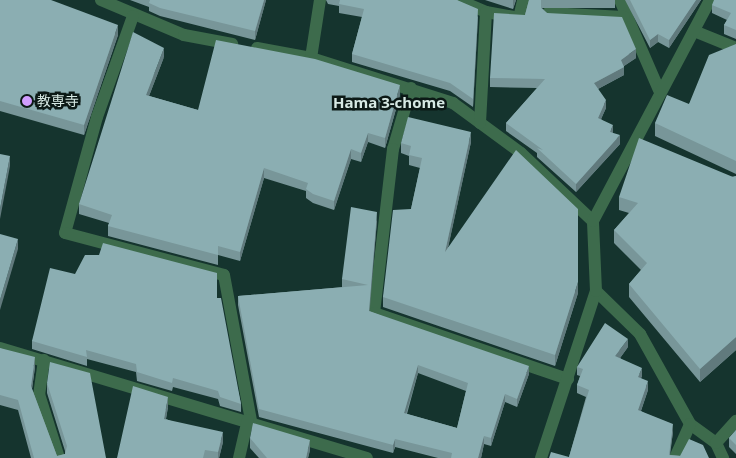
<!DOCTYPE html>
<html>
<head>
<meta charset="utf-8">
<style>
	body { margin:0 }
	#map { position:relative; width:736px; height:458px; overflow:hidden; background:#15342e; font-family:"Open Sans","Noto Sans JP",sans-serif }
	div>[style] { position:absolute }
	.minor>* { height:12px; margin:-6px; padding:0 6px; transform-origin:6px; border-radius:6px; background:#3d6b4c }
	.wall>* { inset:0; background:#789699 }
	.shaded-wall>* { inset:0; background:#617a7d }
	.building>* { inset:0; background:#8baeb2 }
	.dots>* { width:14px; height:14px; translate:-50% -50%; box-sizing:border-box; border:2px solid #0c1916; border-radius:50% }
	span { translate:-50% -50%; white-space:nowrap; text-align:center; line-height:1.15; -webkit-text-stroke:5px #0c1916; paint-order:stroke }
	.poi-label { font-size:14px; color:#d7e9e4 }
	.left { translate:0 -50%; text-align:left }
	.neighbourhood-label { font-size:15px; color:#d7e9e4; font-weight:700 }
</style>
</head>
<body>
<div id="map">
	<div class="minor">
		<i style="left:101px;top:0;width:90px;rotate:22.9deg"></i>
		<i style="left:184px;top:35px;width:49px;rotate:10.6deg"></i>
		<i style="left:458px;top:0;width:30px;rotate:23deg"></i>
		<i style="left:486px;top:12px;width:34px;rotate:10deg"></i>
		<i style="left:519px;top:18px;width:18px;rotate:-77deg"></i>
		<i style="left:620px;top:0;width:98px;rotate:66.6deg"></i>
		<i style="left:548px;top:13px;width:76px;rotate:3deg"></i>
		<i style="left:133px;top:16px;width:107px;rotate:109.6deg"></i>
		<i style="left:97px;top:117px;width:120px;rotate:105.4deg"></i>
		<i style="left:65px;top:233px;width:164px;rotate:14.8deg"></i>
		<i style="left:224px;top:275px;width:148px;rotate:79.5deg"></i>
		<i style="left:694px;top:31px;width:45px;rotate:22deg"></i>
		<i style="left:257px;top:48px;width:55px;rotate:10.5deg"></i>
		<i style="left:311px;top:58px;width:149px;rotate:17.6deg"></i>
		<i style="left:453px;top:103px;width:84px;rotate:36.3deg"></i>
		<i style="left:521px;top:153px;width:99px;rotate:43.4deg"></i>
		<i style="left:311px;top:58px;width:59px;rotate:-81.2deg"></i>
		<i style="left:411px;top:88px;width:64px;rotate:106.4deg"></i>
		<i style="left:393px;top:149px;width:165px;rotate:96.6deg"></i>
		<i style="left:374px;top:313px;width:205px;rotate:18.8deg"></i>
		<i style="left:480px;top:123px;width:111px;rotate:-86.9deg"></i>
		<i style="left:596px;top:291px;width:62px;rotate:44.3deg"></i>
		<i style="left:640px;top:334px;width:103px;rotate:60.9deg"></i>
		<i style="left:690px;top:424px;width:32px;rotate:36deg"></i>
		<i style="left:716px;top:443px;width:17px;rotate:65deg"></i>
		<i style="left:0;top:348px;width:383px;rotate:16.7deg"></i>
		<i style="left:44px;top:360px;width:34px;rotate:98deg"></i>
		<i style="left:39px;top:394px;width:67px;rotate:72.6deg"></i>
		<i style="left:716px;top:443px;width:30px;rotate:-48deg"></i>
		<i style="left:239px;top:458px;width:39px;rotate:-77deg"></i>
		<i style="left:541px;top:458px;width:176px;rotate:-71.8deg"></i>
		<i style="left:596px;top:291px;width:70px;rotate:-92.5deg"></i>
		<i style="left:593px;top:221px;width:250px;rotate:-62.1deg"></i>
		<i style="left:675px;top:458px;width:37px;rotate:-66deg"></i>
	</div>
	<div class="wall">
		<i style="clip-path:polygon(0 0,118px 35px,84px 135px,0 111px)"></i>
		<i style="clip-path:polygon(130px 0,266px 0,255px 40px,160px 16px,149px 11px,149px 7px)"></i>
		<i style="clip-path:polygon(326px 0,457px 0,478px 17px,473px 107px,450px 91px,352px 62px,352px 54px,362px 17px,339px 13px,339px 6px,328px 4px)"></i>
		<i style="clip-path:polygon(485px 0,516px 0,513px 9px)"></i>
		<i style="clip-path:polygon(529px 0,615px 0,615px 8px,542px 8px,547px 13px,636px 58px,624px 66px,624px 75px,598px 89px,606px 108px,601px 119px,613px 133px,620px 144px,576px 192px,537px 157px,537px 153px,506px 131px,506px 123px,537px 88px,490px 87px,490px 78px,525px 15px)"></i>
		<i style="clip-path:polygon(625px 0,701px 0,669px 48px,658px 42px,650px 48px)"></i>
		<i style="clip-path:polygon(736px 0,736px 39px,724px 34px,724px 25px,727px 20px,712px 13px,712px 5px)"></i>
		<i style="clip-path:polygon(736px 44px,736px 174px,655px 136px,655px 123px,689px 104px)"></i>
		<i style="clip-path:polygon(164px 57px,149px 96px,198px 110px,400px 95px,385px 148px,368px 142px,361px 162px,351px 159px,334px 210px,313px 203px,306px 198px,306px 191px,264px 178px,240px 261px,218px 255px,218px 265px,108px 236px,108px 226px,109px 223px,79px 214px,79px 204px)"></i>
		<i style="clip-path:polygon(471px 142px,448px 247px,578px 293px,555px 366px,383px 307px,383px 297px,411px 209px,420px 168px,409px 165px,409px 156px,401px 153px,401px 143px)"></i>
		<i style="clip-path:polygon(736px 176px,736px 350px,700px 382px,629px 297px,629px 284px,641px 270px,614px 243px,614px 230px,629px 213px,619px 210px,619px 197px)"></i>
		<i style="clip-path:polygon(evenodd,377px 220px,369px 311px,529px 374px,517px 407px,505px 402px,491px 446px,484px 444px,481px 458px,438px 458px,395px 447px,393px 453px,259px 417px,238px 305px,238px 296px,344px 287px,342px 287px,342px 279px,377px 220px,418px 373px,466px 391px,457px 428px,407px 414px,418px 373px)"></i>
		<i style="clip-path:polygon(75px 274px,217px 298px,241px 404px,241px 412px,220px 406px,218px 399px,173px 387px,172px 391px,137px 381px,136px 372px,87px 359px,87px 366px,32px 349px,32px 341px)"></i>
		<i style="clip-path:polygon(628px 347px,620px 358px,642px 376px,641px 378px,648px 390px,641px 411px,673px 432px,670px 455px,709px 458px,569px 457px,586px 397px,577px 393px,577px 385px,580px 376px,577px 375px,577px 367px)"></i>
		<i style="clip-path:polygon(0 348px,35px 367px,32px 389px,57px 456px,65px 454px,65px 451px,47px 393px,47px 383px,106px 458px,31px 458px,18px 410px,0 405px)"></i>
		<i style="clip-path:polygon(168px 407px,166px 419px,223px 442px,219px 458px,117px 458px)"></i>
		<i style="clip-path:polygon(736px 430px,736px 454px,729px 447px,729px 438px)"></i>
		<i style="clip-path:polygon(250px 438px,310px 450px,308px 458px,259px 458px,250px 448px)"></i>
	</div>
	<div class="shaded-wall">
		<i style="clip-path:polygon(264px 0,266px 0,255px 40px,255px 31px)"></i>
		<i style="clip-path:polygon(513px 0,516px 0,513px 9px)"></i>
		<i style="clip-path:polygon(696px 0,701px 0,669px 48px,669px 40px)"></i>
		<i style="clip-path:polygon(478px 9px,478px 17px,473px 107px,473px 99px)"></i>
		<i style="clip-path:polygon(118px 25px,118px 35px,84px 135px,84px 125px)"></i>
		<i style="clip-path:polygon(658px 34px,658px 42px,650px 48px,650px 40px)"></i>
		<i style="clip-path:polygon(164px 48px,164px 57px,146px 104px,146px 95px)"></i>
		<i style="clip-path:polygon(636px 49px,636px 58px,621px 68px,621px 60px)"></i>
		<i style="clip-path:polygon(624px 67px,624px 75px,594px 91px,594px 83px)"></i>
		<i style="clip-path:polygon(400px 85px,400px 95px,385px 148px,385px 138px)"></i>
		<i style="clip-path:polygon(606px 100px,606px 108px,598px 126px,598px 118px)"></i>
		<i style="clip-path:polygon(613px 125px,613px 133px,610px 132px)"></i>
		<i style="clip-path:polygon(471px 132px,471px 142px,445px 262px,445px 252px)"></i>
		<i style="clip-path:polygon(368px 133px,368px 142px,361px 162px,361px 153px)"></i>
		<i style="clip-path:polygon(620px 135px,620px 144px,576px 192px,576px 184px)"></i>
		<i style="clip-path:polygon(351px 149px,351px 159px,334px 210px,334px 201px)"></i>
		<i style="clip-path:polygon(10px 156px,10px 166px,0 219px,0 209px)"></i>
		<i style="clip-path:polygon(264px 168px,264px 178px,240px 261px,240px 252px)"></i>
		<i style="clip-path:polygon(377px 212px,377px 220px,369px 319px,369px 311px)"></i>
		<i style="clip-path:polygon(18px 239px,18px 249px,0 310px,0 300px)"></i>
		<i style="clip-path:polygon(578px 282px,578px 293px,555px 366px,555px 355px)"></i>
		<i style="clip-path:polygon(736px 337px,736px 350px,700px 382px,700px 369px)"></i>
		<i style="clip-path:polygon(628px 339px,628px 347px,615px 365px,615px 356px)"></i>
		<i style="clip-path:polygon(35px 357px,35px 367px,31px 396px,31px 386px)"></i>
		<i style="clip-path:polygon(418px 365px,418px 373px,404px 421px,404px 413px)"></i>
		<i style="clip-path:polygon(529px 366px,529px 374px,517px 407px,517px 399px)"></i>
		<i style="clip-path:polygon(642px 368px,642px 376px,638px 385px,638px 377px)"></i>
		<i style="clip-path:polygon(648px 381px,648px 390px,638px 419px,638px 410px)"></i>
		<i style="clip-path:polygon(505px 394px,505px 402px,491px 446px,491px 438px)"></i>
		<i style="clip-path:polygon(168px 397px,168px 407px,164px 429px,164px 419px)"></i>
		<i style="clip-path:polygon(673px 424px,673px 432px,669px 458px)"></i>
		<i style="clip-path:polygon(223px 432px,223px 442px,219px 458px,218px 458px,218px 452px)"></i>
		<i style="clip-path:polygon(484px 436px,484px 444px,481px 458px,478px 458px)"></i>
		<i style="clip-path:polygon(395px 439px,395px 447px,393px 453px,393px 445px)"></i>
		<i style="clip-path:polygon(310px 440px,310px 450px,308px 458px,306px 458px)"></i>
	</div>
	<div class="building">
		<i style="clip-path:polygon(0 0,51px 0,118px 25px,84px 125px,0 101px)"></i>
		<i style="clip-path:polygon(150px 0,264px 0,255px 31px,160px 8px,149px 3px)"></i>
		<i style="clip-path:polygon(340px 0,457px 0,478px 9px,473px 99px,450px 83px,352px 54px,364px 9px,339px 4px)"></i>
		<i style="clip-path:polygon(529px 0,541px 0,541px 8px,547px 13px,622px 17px,636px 49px,621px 60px,624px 67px,594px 83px,606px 100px,598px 118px,613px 125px,610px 132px,620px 135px,576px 184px,537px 148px,543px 150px,506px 123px,545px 79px,490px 78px,494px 13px,525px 15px)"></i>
		<i style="clip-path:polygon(630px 0,696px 0,669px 40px,658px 34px,650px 40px)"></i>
		<i style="clip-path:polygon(714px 0,736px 0,736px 30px,724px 25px,731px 13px,712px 5px)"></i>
		<i style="clip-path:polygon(133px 32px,164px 48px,146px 95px,198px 110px,216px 40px,315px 59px,400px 85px,385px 138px,368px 133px,361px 153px,351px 149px,334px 201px,313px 194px,306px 189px,308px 183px,264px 168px,240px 252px,218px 246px,218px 255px,108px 226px,112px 215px,79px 204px)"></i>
		<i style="clip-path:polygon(736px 44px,736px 161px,655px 123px,667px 95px,689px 104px,709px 55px)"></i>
		<i style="clip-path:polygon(408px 117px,471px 132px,445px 252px,516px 150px,578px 209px,578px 282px,555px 355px,383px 297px,393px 210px,411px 209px,422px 158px,409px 155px,411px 146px,401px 143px)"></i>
		<i style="clip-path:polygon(639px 138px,733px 177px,736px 176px,736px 337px,700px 369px,629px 284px,647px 263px,614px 230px,638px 203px,619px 197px)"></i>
		<i style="clip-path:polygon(0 154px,10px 156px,0 209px)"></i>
		<i style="clip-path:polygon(evenodd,351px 207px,377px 212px,369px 311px,529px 366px,517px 399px,505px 394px,491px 438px,484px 436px,478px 458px,451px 458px,452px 453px,395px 439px,393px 445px,259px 409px,238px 296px,368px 285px,342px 279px,351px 207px,418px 365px,468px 383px,457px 428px,404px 413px,418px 365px)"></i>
		<i style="clip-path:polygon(0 234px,18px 239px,0 300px)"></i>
		<i style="clip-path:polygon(103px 243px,217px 273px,217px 298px,221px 298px,241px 404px,220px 397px,218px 391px,173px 378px,172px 383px,137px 372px,136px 364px,86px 350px,87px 357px,32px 341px,50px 268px,75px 274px,85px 255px,99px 255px)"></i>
		<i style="clip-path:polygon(605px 323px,628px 339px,615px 356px,642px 368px,638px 377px,648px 381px,638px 410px,673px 424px,669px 455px,680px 456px,689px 439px,703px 445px,709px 458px,549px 458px,551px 452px,569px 457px,589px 390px,577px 385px,583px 369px,577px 367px)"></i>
		<i style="clip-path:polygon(0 348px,35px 357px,31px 386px,57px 456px,65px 454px,67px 446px,47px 383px,50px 362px,90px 373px,106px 458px,34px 458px,18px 400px,0 395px)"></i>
		<i style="clip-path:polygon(133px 386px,168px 397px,164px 419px,223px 432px,218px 452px,205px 450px,203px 458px,117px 458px)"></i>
		<i style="clip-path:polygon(253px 423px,310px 440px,306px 458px,267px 458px,250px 438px)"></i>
		<i style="clip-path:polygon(736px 430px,736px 445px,729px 438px)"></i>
	</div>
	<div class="dots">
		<i style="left:27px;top:101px;background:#d09dfe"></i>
	</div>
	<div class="poi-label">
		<span class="left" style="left:37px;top:101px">教専寺</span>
	</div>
	<div class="neighbourhood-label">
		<span style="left:389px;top:103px">Hama 3-chome</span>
	</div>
</div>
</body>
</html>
